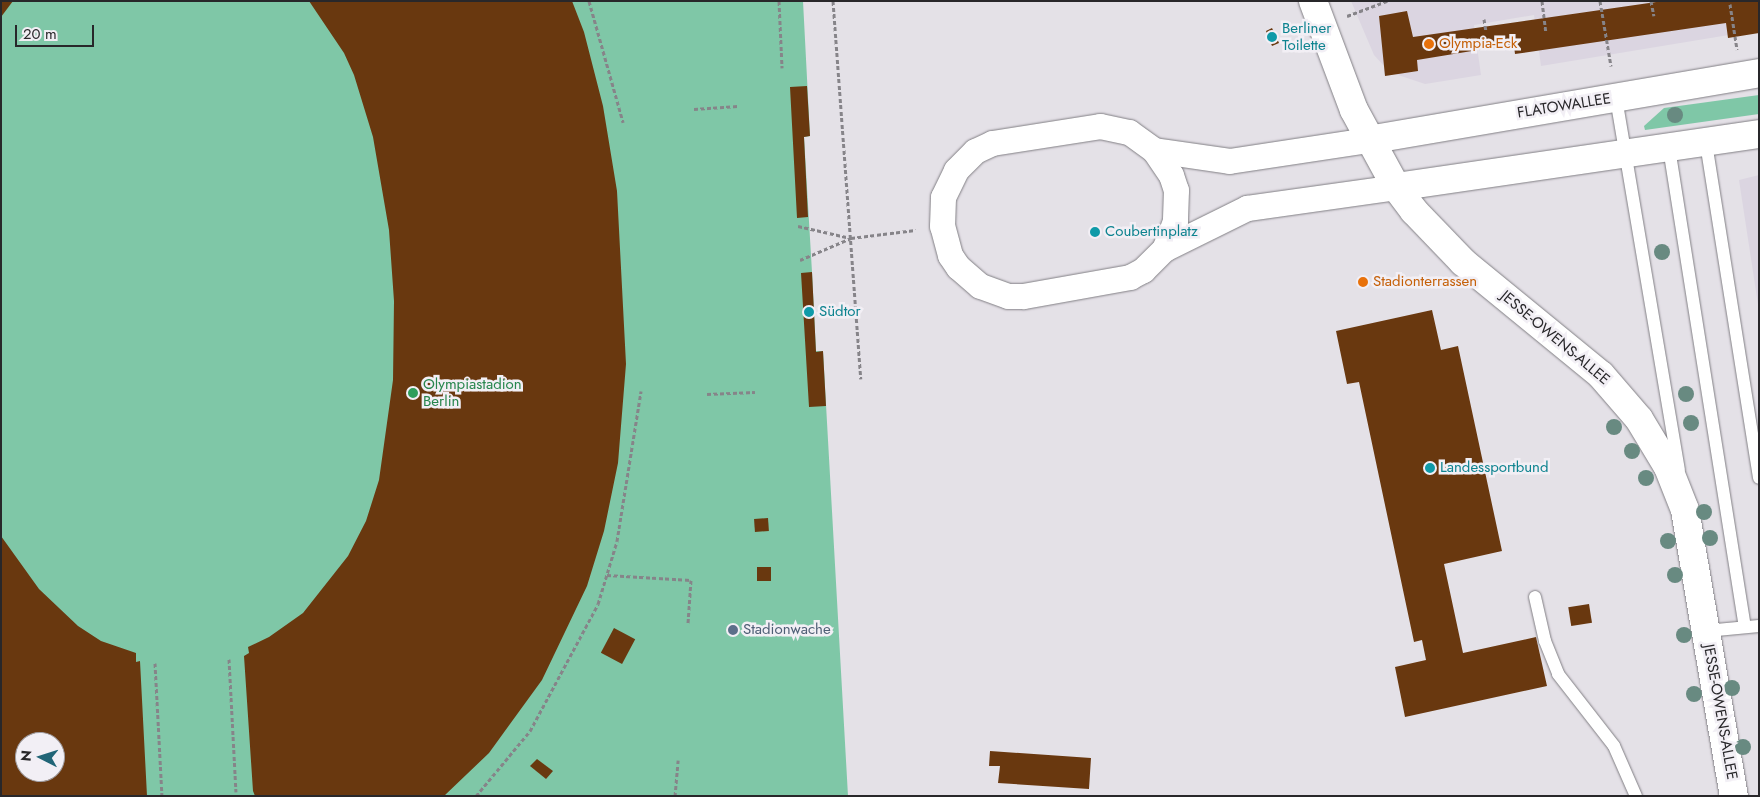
<!DOCTYPE html>
<html>
<head>
<meta charset="utf-8">
<style>
	body { margin:0 }
	#map { position:relative; width:1760px; height:797px; overflow:hidden; background:#e4e1e7; font-family:Jost,sans-serif }
	div>[style] { position:absolute }
	.built>* { inset:0; background:#dbd5e1 }
	.green>* { inset:0; background:#7fc7a7 }
	.building>* { inset:0; background:#69380f; transform-origin:0 0 }
	.path>* { height:3px; margin-top:-1.5px; transform-origin:0; background:repeating-linear-gradient(90deg,#868489 0 4px,transparent 0 6.5px) }
	.roads { filter:drop-shadow(0 0 1px #817f84) drop-shadow(0 0 1px #817f84) }
	.lane>* { height:12px; margin:-6px; padding:0 6px; transform-origin:6px; border-radius:6px; background:#fff }
	.street>* { height:25px; margin:-12.5px; padding:0 12.5px; transform-origin:12.5px; border-radius:12.5px; background:#fff }
	.secondary>* { height:28px; margin:-14px; padding:0 14px; transform-origin:14px; border-radius:14px; background:#fff }
	.trees>* { width:16px; height:16px; margin:-8px; border-radius:50%; background:#688a81 }
	.dots>* { width:14px; height:14px; translate:-50% -50%; box-sizing:border-box; border:2px solid #f2eff5; border-radius:50% }
	span { translate:-50% -50%; white-space:nowrap; text-align:center; line-height:1.15; -webkit-text-stroke:5px #f2eff5; paint-order:stroke }
	.culture-label { font-size:15px; color:#0d838f }
	.left { translate:0 -50%; text-align:left }
	.food-label { font-size:15px; color:#c56008 }
	.street-label { font-size:15px; color:#28272a }
	.leisure-label { font-size:15px; color:#27864d }
	.service-label { font-size:15px; color:#4e5e75 }
	.frame { position:absolute; inset:0; border:2px solid #28272a; pointer-events:none }
	.north { position:absolute; left:15px; top:732px; width:50px; height:50px; box-sizing:border-box; background:#f2eff5; border:1px solid #a19fa4; border-radius:50%; rotate:275deg; font-size:14px; font-weight:700; line-height:20px; text-align:center; color:#28272a }
	.north::after { content:''; display:block; margin:auto; width:18px; height:22px; background:#216577; clip-path:polygon(50% 0,100% 100%,50% 72%,0 100%) }
	.scale { position:absolute; left:15px; top:25px; width:79px; height:22px; box-sizing:border-box; border:2px solid #28272a; border-top:0; padding-left:6px; font-size:15px; line-height:18px; white-space:nowrap; color:#28272a; -webkit-text-stroke:4px #f2eff5; paint-order:stroke }
</style>
</head>
<body>
<div id="map">
	<div class="built">
		<i style="clip-path:polygon(1351px 1px,1759px 1px,1759px 30px,1541px 66px,1534px 15px,1474px 25px,1481px 75px,1425px 84px,1395px 74px,1385px 76px,1384px 66px,1374px 55px)"></i>
		<i style="clip-path:polygon(1759px 175px,1759px 311px,1739px 180px)"></i>
	</div>
	<div class="green">
		<i style="clip-path:polygon(evenodd,1px 1px,803px 1px,810px 136px,804px 137px,812px 272px,816px 351px,823px 351px,848px 796px,1px 796px,1px 1px,25px 742px,55px 742px,55px 772px,25px 772px,25px 742px)"></i>
		<i style="clip-path:polygon(1759px 95px,1759px 114px,1645px 130px,1644px 126px,1664px 108px)"></i>
	</div>
	<div class="building">
		<i style="clip-path:polygon(1px 1px,13px 1px,1px 17px)"></i>
		<i style="clip-path:polygon(309px 1px,572px 1px,584px 32px,603px 106px,617px 191px,626px 364px,618px 463px,604px 531px,587px 586px,542px 680px,489px 753px,444px 796px,255px 796px,253px 791px,244px 656px,249px 653px,248px 647px,269px 637px,303px 613px,348px 556px,366px 521px,379px 480px,393px 380px,394px 301px,389px 230px,373px 137px,354px 75px,344px 53px)"></i>
		<i style="clip-path:polygon(1663px 1px,1759px 1px,1759px 33px,1728px 38px,1726px 23px,1515px 54px,1514px 46px,1478px 50px,1417px 60px,1418px 71px,1385px 76px,1379px 16px,1407px 11px,1413px 37px)"></i>
		<i style="clip-path:polygon(1272px 28px,1279px 43px,1272px 46px,1266px 31px)"></i>
		<i style="clip-path:polygon(807px 86px,810px 136px,804px 137px,808px 217px,797px 218px,790px 87px)"></i>
		<i style="clip-path:polygon(812px 272px,816px 352px,823px 351px,826px 406px,809px 407px,801px 273px)"></i>
		<i style="clip-path:polygon(1432px 310px,1441px 350px,1458px 346px,1502px 551px,1444px 564px,1463px 653px,1536px 637px,1547px 686px,1405px 717px,1395px 667px,1426px 660px,1422px 640px,1414px 642px,1359px 382px,1347px 384px,1336px 331px)"></i>
		<i style="left:768px;top:518px;width:13px;height:14px;rotate:86deg"></i>
		<i style="clip-path:polygon(evenodd,1px 536px,39px 589px,78px 626px,101px 641px,136px 653px,136px 662px,140px 661px,147px 796px,1px 796px,1px 536px,25px 742px,55px 742px,55px 772px,25px 772px,25px 742px)"></i>
		<i style="left:771px;top:567px;width:14px;height:14px;rotate:90deg"></i>
		<i style="left:1589px;top:604px;width:19px;height:21px;rotate:81deg"></i>
		<i style="left:614px;top:628px;width:24px;height:28px;rotate:28deg"></i>
		<i style="clip-path:polygon(990px 751px,1091px 758px,1089px 789px,998px 783px,1000px 766px,989px 766px)"></i>
		<i style="clip-path:polygon(537px 759px,553px 771px,546px 779px,530px 766px)"></i>
	</div>
	<div class="path">
		<i style="left:589px;top:1px;width:126px;rotate:74.3deg"></i>
		<i style="left:779px;top:1px;width:67px;rotate:87.4deg"></i>
		<i style="left:833px;top:1px;width:379px;rotate:85.8deg"></i>
		<i style="left:1542px;top:1px;width:32px;rotate:83deg"></i>
		<i style="left:1600px;top:1px;width:66px;rotate:80.4deg"></i>
		<i style="left:1651px;top:1px;width:15px;rotate:79deg"></i>
		<i style="left:1730px;top:4px;width:46px;rotate:81.2deg"></i>
		<i style="left:1347px;top:16px;width:43px;rotate:-20.6deg"></i>
		<i style="left:1484px;top:19px;width:12px;rotate:81deg"></i>
		<i style="left:694px;top:109px;width:44px;rotate:-3.9deg"></i>
		<i style="left:798px;top:226px;width:54px;rotate:12.8deg"></i>
		<i style="left:800px;top:260px;width:56px;rotate:-23.3deg"></i>
		<i style="left:851px;top:238px;width:65px;rotate:-7deg"></i>
		<i style="left:707px;top:394px;width:48px;rotate:-2.4deg"></i>
		<i style="left:607px;top:575px;width:84px;rotate:3.4deg"></i>
		<i style="left:691px;top:580px;width:43px;rotate:94deg"></i>
		<i style="left:229px;top:659px;width:133px;rotate:87deg"></i>
		<i style="left:155px;top:663px;width:133px;rotate:87deg"></i>
		<i style="left:476px;top:796px;width:85px;rotate:-50.3deg"></i>
		<i style="left:530px;top:731px;width:144px;rotate:-61.8deg"></i>
		<i style="left:598px;top:604px;width:66px;rotate:-73.2deg"></i>
		<i style="left:617px;top:541px;width:152px;rotate:-80.9deg"></i>
		<i style="left:675px;top:796px;width:36px;rotate:-85deg"></i>
	</div>
	<div class="roads">
		<div class="lane">
			<i style="left:1616px;top:98px;width:377px;rotate:80.4deg"></i>
			<i style="left:1706px;top:143px;width:339px;rotate:81deg"></i>
			<i style="left:1669px;top:148px;width:485px;rotate:81deg"></i>
			<i style="left:1535px;top:597px;width:45px;rotate:77.2deg"></i>
			<i style="left:1545px;top:641px;width:35px;rotate:68deg"></i>
			<i style="left:1558px;top:674px;width:91px;rotate:52.1deg"></i>
			<i style="left:1614px;top:746px;width:55px;rotate:66.3deg"></i>
			<i style="left:1706px;top:631px;width:53px;rotate:-5.4deg"></i>
		</div>
		<div class="street">
			<i style="left:1154px;top:150px;width:30px;rotate:56deg"></i>
			<i style="left:1171px;top:175px;width:16px;rotate:72deg"></i>
			<i style="left:1176px;top:190px;width:31px;rotate:92deg"></i>
			<i style="left:1175px;top:221px;width:30px;rotate:111deg"></i>
			<i style="left:1164px;top:249px;width:30px;rotate:135deg"></i>
			<i style="left:1143px;top:270px;width:15px;rotate:152deg"></i>
			<i style="left:1130px;top:277px;width:109px;rotate:169.9deg"></i>
			<i style="left:1023px;top:296px;width:15px;rotate:180deg"></i>
			<i style="left:1008px;top:296px;width:30px;rotate:-160deg"></i>
			<i style="left:980px;top:286px;width:29px;rotate:-139deg"></i>
			<i style="left:958px;top:267px;width:14px;rotate:-124deg"></i>
			<i style="left:950px;top:255px;width:30px;rotate:-105deg"></i>
			<i style="left:942px;top:226px;width:29px;rotate:-88deg"></i>
			<i style="left:943px;top:197px;width:30px;rotate:-64deg"></i>
			<i style="left:956px;top:170px;width:27px;rotate:-45deg"></i>
			<i style="left:975px;top:151px;width:19px;rotate:-25deg"></i>
			<i style="left:992px;top:143px;width:109px;rotate:-8.9deg"></i>
			<i style="left:1100px;top:126px;width:30px;rotate:12deg"></i>
			<i style="left:1129px;top:132px;width:31px;rotate:36deg"></i>
			<i style="left:1154px;top:150px;width:76px;rotate:8.3deg"></i>
			<i style="left:1229px;top:161px;width:141px;rotate:-8.6deg"></i>
			<i style="left:1164px;top:249px;width:93px;rotate:-26.3deg"></i>
			<i style="left:1247px;top:208px;width:150px;rotate:-8deg"></i>
		</div>
		<div class="secondary">
			<i style="left:1313px;top:1px;width:116px;rotate:69.4deg"></i>
			<i style="left:1354px;top:110px;width:88px;rotate:61.4deg"></i>
			<i style="left:1396px;top:187px;width:30px;rotate:53deg"></i>
			<i style="left:1414px;top:211px;width:71px;rotate:46.1deg"></i>
			<i style="left:1463px;top:262px;width:178px;rotate:39.3deg"></i>
			<i style="left:1601px;top:375px;width:58px;rotate:49.2deg"></i>
			<i style="left:1639px;top:419px;width:56px;rotate:58.9deg"></i>
			<i style="left:1668px;top:467px;width:46px;rotate:68.4deg"></i>
			<i style="left:1685px;top:510px;width:290px;rotate:80.3deg"></i>
			<i style="left:1368px;top:140px;width:397px;rotate:-9.7deg"></i>
			<i style="left:1396px;top:187px;width:367px;rotate:-8.3deg"></i>
		</div>
	</div>
	<div class="trees">
		<i style="left:1675px;top:115px"></i>
		<i style="left:1662px;top:252px"></i>
		<i style="left:1686px;top:394px"></i>
		<i style="left:1691px;top:423px"></i>
		<i style="left:1614px;top:427px"></i>
		<i style="left:1632px;top:451px"></i>
		<i style="left:1646px;top:478px"></i>
		<i style="left:1704px;top:512px"></i>
		<i style="left:1710px;top:538px"></i>
		<i style="left:1668px;top:541px"></i>
		<i style="left:1675px;top:575px"></i>
		<i style="left:1684px;top:635px"></i>
		<i style="left:1732px;top:688px"></i>
		<i style="left:1694px;top:694px"></i>
		<i style="left:1743px;top:747px"></i>
	</div>
	<div class="dots">
		<i style="left:1272px;top:37px;background:#0f9aa8"></i>
		<i style="left:1429px;top:44px;background:#e8710a"></i>
		<i style="left:1095px;top:232px;background:#0f9aa8"></i>
		<i style="left:1363px;top:282px;background:#e8710a"></i>
		<i style="left:809px;top:312px;background:#0f9aa8"></i>
		<i style="left:413px;top:393px;background:#2e9e5b"></i>
		<i style="left:1430px;top:468px;background:#0f9aa8"></i>
		<i style="left:733px;top:630px;background:#5c6f8a"></i>
	</div>
	<div class="culture-label">
		<span class="left" style="left:1282px;top:37px">Berliner<br>Toilette</span>
		<span class="left" style="left:1105px;top:232px">Coubertinplatz</span>
		<span class="left" style="left:819px;top:312px">Südtor</span>
		<span class="left" style="left:1440px;top:468px">Landessportbund</span>
	</div>
	<div class="food-label">
		<span class="left" style="left:1439px;top:44px">Olympia-Eck</span>
		<span class="left" style="left:1373px;top:282px">Stadionterrassen</span>
	</div>
	<div class="street-label">
		<span style="left:1564px;top:106px;rotate:-9deg">FLATOWALLEE</span>
		<span style="left:1555px;top:338px;rotate:40deg">JESSE-OWENS-ALLEE</span>
		<span style="left:1720px;top:712px;rotate:80deg">JESSE-OWENS-ALLEE</span>
	</div>
	<div class="leisure-label">
		<span class="left" style="left:423px;top:393px">Olympiastadion<br>Berlin</span>
	</div>
	<div class="service-label">
		<span class="left" style="left:743px;top:630px">Stadionwache</span>
	</div>
	<div class="frame"></div>
	<div class="north">N</div>
	<div class="scale">20 m</div>
</div>
</body>
</html>
